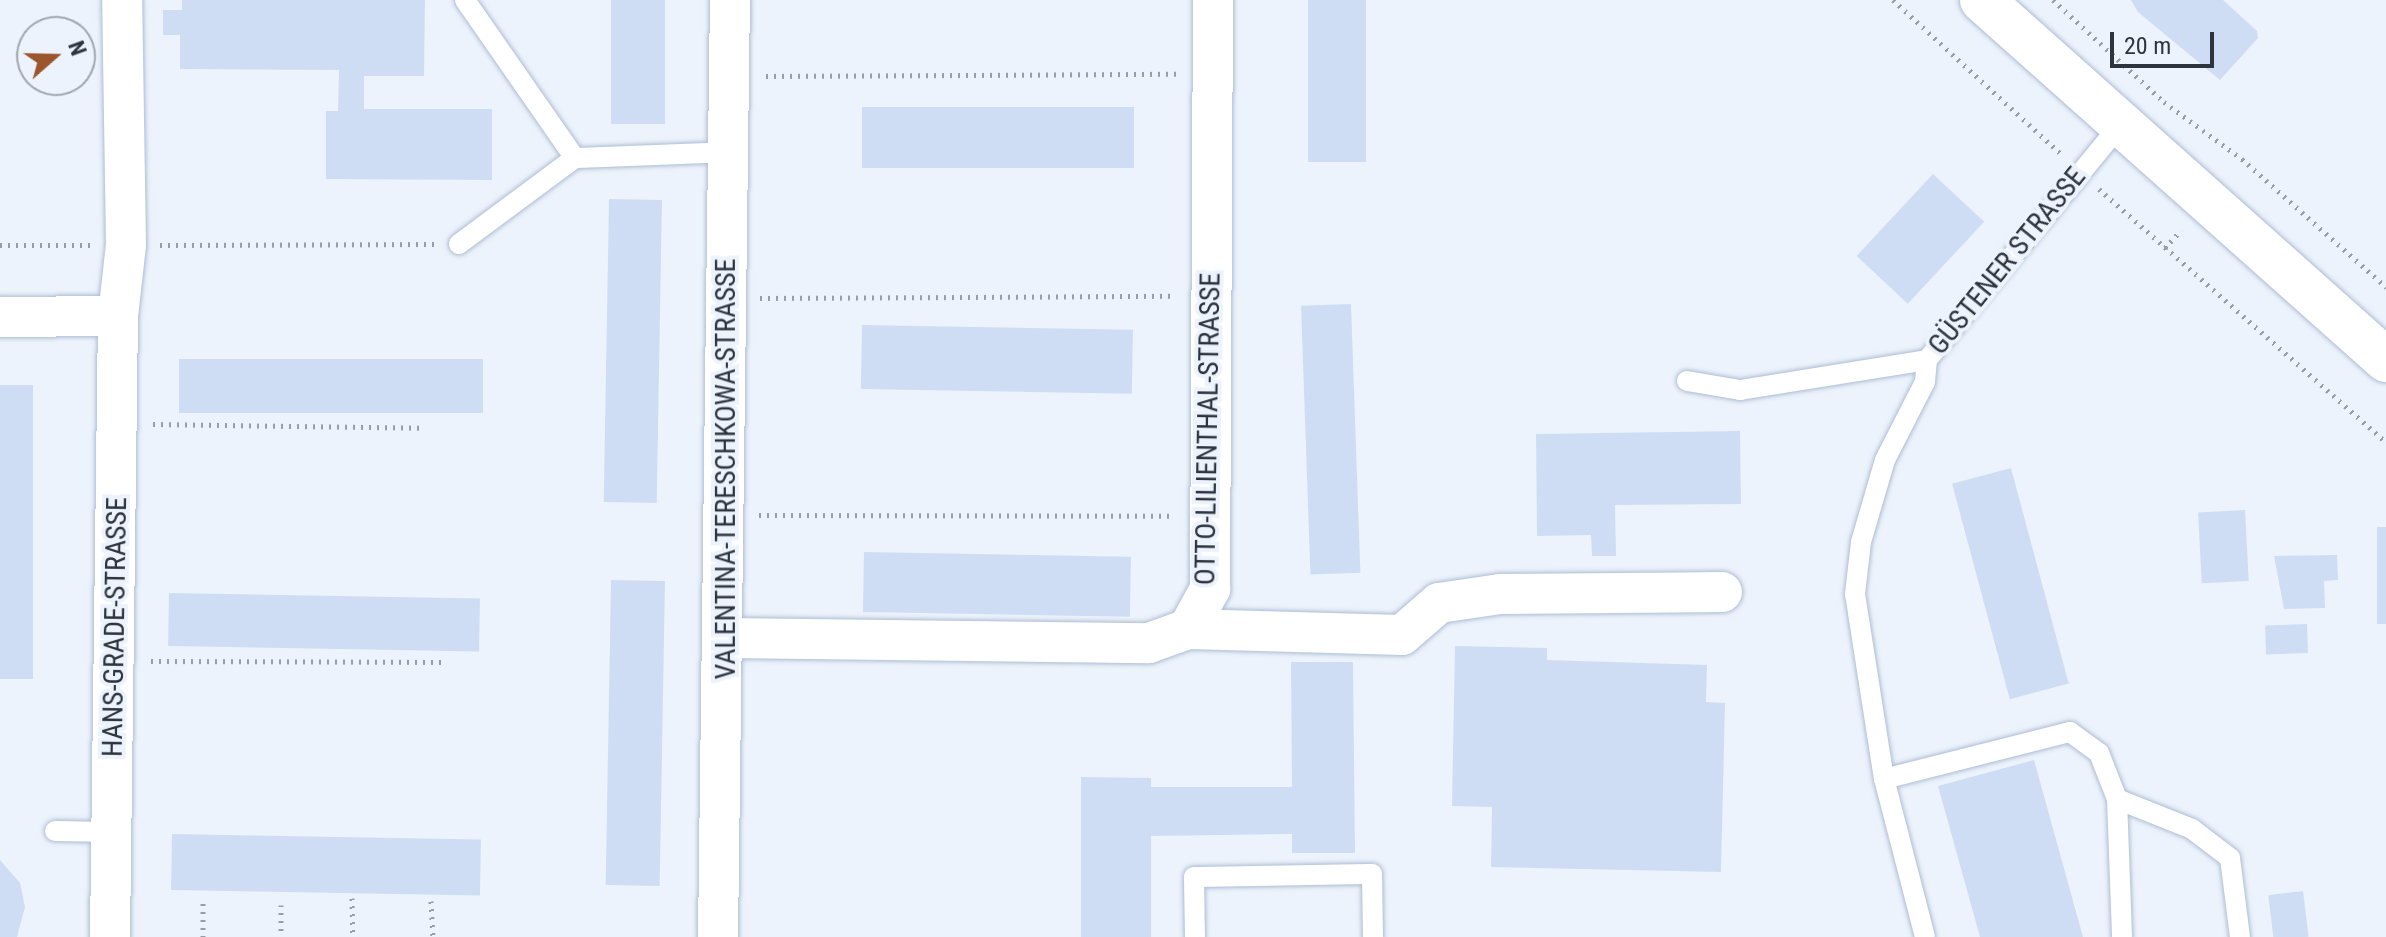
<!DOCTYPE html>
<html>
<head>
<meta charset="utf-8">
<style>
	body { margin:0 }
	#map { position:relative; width:2386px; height:937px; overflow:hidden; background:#ecf3fc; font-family:"Roboto Condensed",sans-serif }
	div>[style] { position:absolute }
	.building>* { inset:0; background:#cfddf4; transform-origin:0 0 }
	.path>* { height:5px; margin-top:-2.5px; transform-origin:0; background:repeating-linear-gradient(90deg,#979ea7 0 2px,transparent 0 8px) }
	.roads { filter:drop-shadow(0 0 2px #aebdd4) drop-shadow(0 0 2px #aebdd4) }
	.service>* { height:20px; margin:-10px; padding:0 10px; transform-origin:10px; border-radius:10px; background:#fff }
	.minor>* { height:40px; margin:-20px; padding:0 20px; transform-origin:20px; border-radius:20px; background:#fff }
	.secondary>* { height:44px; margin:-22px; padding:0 22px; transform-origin:22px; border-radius:22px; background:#fff }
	span { translate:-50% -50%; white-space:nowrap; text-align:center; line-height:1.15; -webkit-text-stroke:8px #ecf3fc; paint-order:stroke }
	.street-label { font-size:28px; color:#2e343d }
	.north { position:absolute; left:16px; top:16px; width:80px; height:80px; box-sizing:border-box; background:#ecf3fc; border:2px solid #a0a7b0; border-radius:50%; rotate:70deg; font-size:22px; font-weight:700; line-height:32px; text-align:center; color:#2e343d }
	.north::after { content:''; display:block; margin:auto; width:28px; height:36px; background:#9c562d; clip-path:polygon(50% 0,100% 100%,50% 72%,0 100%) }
	.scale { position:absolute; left:2110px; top:32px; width:104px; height:36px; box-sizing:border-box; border:4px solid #2e343d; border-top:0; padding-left:10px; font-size:24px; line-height:28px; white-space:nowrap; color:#2e343d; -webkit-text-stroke:6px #ecf3fc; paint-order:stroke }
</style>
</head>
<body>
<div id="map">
	<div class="building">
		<i style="clip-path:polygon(182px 0,425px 0,424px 76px,364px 76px,364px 109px,492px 109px,492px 180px,326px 179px,326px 111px,338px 111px,339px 70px,180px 69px,180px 35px,163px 35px,163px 10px,182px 10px)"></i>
		<i style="left:611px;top:0;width:54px;height:124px"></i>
		<i style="left:1308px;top:0;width:58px;height:162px"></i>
		<i style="clip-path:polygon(2131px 0,2223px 0,2257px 31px,2258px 38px,2220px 80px,2138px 12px)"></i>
		<i style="left:862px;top:107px;width:272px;height:61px"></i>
		<i style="left:1933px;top:174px;width:70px;height:112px;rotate:43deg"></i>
		<i style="left:609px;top:199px;width:53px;height:303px;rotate:1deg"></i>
		<i style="left:1351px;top:304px;width:269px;height:50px;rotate:88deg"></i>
		<i style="left:862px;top:325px;width:271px;height:64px;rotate:1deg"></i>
		<i style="left:179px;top:359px;width:304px;height:54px"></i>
		<i style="left:0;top:385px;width:33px;height:294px"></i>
		<i style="clip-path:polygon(1740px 431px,1741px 504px,1615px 505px,1616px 556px,1592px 556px,1591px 535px,1537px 536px,1536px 434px)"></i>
		<i style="left:2011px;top:468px;width:223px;height:61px;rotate:75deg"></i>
		<i style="left:2245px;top:510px;width:71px;height:47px;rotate:87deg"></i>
		<i style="left:2377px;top:527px;width:9px;height:97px"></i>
		<i style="left:864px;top:552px;width:267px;height:60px;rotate:1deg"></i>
		<i style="clip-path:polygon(2337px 555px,2338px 580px,2324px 581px,2325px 608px,2284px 609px,2274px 556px)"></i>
		<i style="left:611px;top:580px;width:54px;height:305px;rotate:1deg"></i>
		<i style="left:169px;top:593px;width:311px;height:53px;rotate:1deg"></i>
		<i style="left:2307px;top:624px;width:29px;height:42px;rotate:88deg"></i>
		<i style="clip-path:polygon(1455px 646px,1547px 648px,1547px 660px,1707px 665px,1706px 702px,1725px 703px,1721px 872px,1491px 867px,1492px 807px,1452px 806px)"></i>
		<i style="clip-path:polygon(1291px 662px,1353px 662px,1355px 853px,1292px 853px,1292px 834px,1151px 836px,1151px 937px,1081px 937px,1081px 777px,1151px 778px,1151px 787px,1292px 787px)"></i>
		<i style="clip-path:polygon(2034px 760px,2083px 937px,1980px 937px,1938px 786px)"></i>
		<i style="left:172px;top:834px;width:309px;height:56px;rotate:1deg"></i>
		<i style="clip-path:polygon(0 860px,20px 883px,25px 907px,17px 937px,0 937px)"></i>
		<i style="left:2303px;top:891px;width:46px;height:35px;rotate:83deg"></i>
	</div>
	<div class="path">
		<i style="left:1893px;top:0;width:229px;rotate:42.5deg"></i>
		<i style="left:2053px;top:0;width:151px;rotate:42.6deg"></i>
		<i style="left:2164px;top:102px;width:97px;rotate:36.2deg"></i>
		<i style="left:2242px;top:159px;width:193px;rotate:41.6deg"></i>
		<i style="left:766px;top:76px;width:410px;rotate:-0.3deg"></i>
		<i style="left:2099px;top:189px;width:383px;rotate:41.4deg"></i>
		<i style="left:0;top:245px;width:90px"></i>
		<i style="left:160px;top:245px;width:274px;rotate:-0.2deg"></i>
		<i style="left:2165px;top:248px;width:24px;rotate:-48deg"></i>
		<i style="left:760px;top:298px;width:414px;rotate:-0.3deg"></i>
		<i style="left:153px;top:424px;width:271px;rotate:0.8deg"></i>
		<i style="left:759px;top:515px;width:414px;rotate:0.1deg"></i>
		<i style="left:151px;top:661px;width:291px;rotate:0.2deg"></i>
		<i style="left:352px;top:898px;width:39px;rotate:89deg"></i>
		<i style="left:431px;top:901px;width:36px;rotate:87deg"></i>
		<i style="left:281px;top:905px;width:32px;rotate:90deg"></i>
		<i style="left:203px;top:937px;width:39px;rotate:-90deg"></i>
	</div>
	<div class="roads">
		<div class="service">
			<i style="left:465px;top:0;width:193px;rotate:55.2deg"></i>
			<i style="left:459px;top:244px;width:144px;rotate:-36.6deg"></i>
			<i style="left:575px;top:158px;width:154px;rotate:-2.2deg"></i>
			<i style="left:1687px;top:381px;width:54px;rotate:9.6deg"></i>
			<i style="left:1740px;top:390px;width:189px;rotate:-9.1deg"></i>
			<i style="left:1927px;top:360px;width:306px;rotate:-50.6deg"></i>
			<i style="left:1884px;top:779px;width:192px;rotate:-14.2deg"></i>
			<i style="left:2070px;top:732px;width:36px;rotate:36deg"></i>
			<i style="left:2099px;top:753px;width:49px;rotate:68.6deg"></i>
			<i style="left:2117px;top:799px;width:138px;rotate:87.9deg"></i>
			<i style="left:2117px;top:799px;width:81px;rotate:21.8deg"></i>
			<i style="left:2192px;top:829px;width:48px;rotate:37.3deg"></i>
			<i style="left:2230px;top:858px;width:80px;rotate:82.8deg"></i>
			<i style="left:55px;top:831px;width:57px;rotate:1deg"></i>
			<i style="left:1195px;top:937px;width:60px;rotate:-91deg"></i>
			<i style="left:1194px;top:877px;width:178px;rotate:-1deg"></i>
			<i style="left:1372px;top:874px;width:63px;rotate:89.1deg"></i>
			<i style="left:1925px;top:937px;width:163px;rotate:-104.5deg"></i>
			<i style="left:1884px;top:779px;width:187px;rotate:-98.9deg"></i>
			<i style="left:1855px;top:594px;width:52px;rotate:-83.4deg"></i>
			<i style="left:1861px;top:542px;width:85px;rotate:-73.7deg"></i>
			<i style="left:1885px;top:460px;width:88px;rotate:-62.9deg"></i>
			<i style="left:1925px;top:382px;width:22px;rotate:-85deg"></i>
		</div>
		<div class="minor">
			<i style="left:118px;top:316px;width:71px;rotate:-83.6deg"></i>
			<i style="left:126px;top:245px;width:245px;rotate:-90.9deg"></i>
			<i style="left:0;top:317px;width:118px;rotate:-0.5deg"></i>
			<i style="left:118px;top:316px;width:621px;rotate:90.74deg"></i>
			<i style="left:1188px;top:629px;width:214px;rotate:1.6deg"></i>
			<i style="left:1402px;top:635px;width:49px;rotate:-40.9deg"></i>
			<i style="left:1439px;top:603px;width:62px;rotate:-8.4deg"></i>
			<i style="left:1500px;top:594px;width:222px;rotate:-0.5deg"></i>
			<i style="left:726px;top:638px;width:423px;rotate:0.7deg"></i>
			<i style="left:1149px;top:643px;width:41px;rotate:-19.7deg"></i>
			<i style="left:1188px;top:629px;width:46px;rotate:-61.2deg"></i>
			<i style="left:1210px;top:589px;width:589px;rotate:-89.71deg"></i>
			<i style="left:718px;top:937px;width:937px;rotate:-89.27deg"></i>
		</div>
		<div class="secondary">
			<i style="left:1982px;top:0;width:541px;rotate:41.7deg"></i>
		</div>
	</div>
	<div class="street-label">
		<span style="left:2007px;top:261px;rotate:-51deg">GÜSTENER STRASSE</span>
		<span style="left:1208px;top:429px;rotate:-89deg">OTTO-LILIENTHAL-STRASSE</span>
		<span style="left:726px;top:469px;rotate:-90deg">VALENTINA-TERESCHKOWA-STRASSE</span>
		<span style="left:115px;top:627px;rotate:-89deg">HANS-GRADE-STRASSE</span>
	</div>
	<div class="north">N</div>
	<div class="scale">20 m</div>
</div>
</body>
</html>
